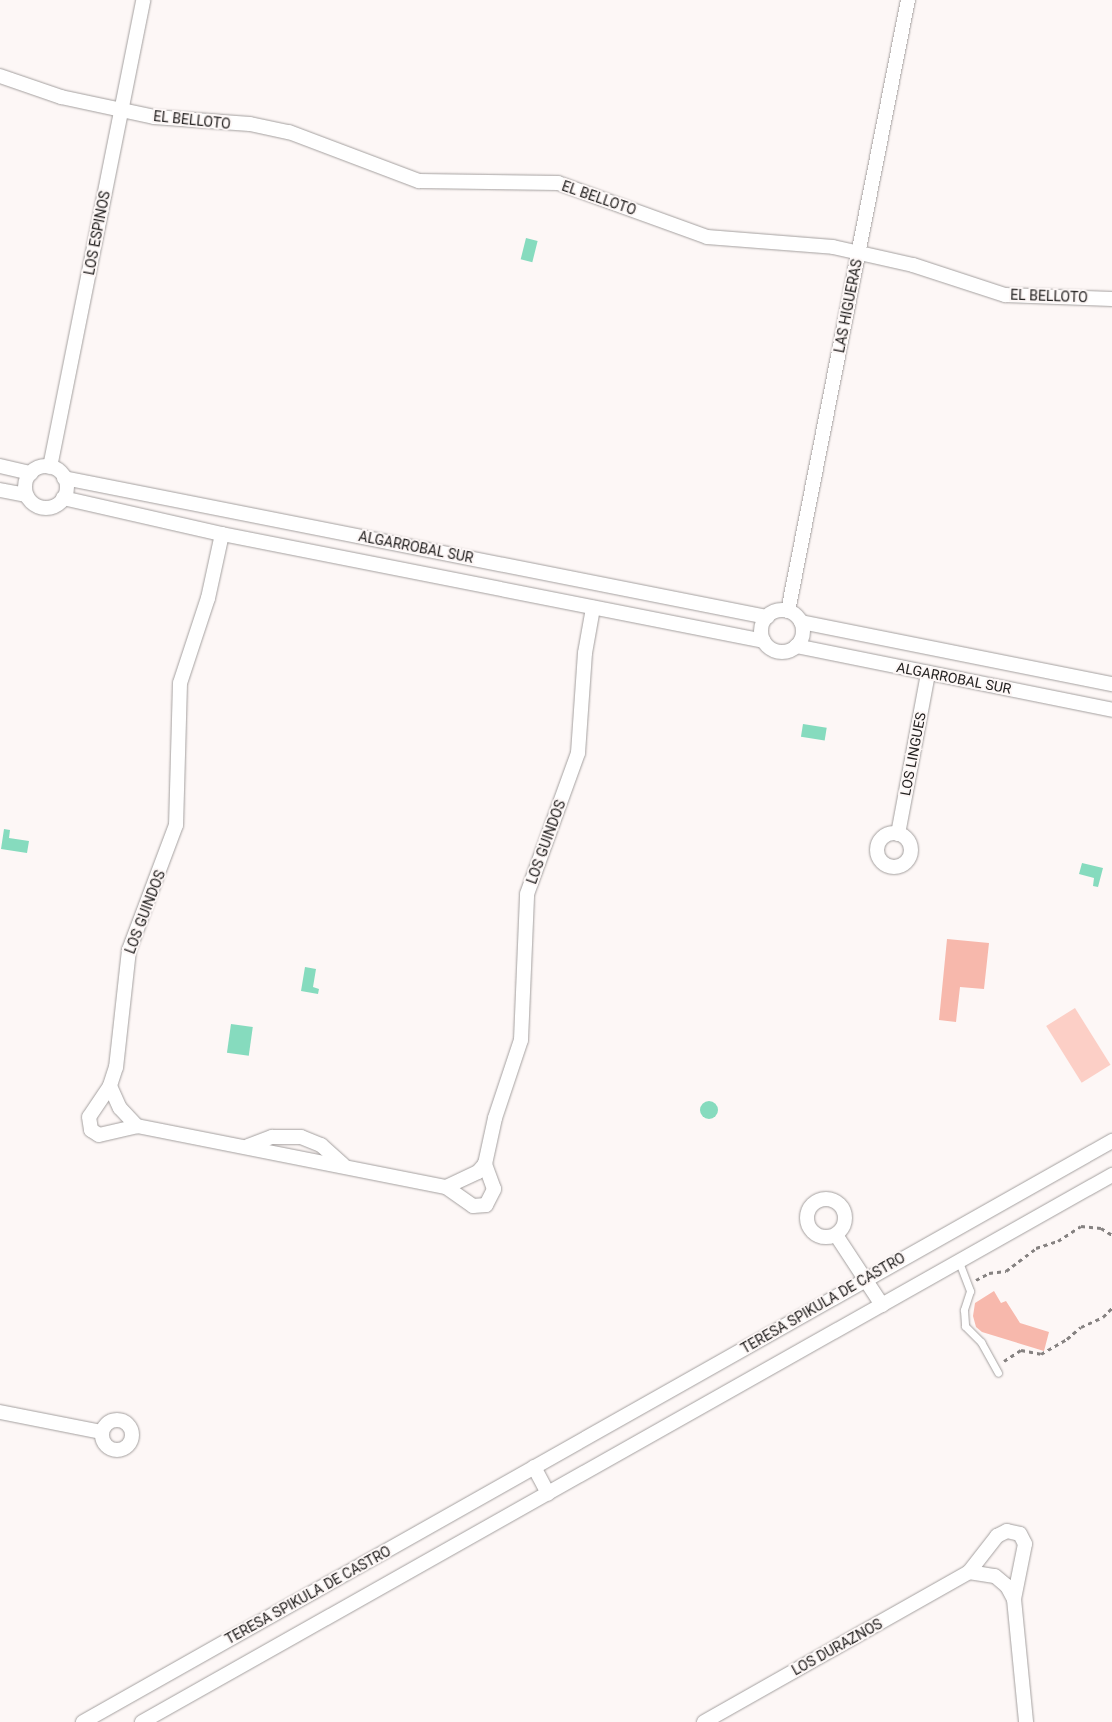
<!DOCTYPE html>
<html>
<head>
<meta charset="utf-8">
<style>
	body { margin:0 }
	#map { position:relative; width:1112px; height:1722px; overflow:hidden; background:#fdf7f6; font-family:Roboto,sans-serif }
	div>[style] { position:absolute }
	.green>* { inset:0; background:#fccfc6; transform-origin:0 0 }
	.water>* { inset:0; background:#86dbbe; transform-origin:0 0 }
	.round { border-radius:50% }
	.building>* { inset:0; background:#f7b8ac }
	.path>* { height:3px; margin-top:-1.5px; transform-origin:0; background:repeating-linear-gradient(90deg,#868281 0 4px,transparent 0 8px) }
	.roads { filter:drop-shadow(0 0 1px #a4a09f) drop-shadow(0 0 1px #a4a09f) }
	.lane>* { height:7px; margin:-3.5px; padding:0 3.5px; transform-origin:3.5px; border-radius:3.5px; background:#fff }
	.street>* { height:14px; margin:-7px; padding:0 7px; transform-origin:7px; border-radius:7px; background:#fff }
	.street>.ring { margin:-7px; padding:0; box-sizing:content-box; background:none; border:14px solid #fff; border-radius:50% }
	span { translate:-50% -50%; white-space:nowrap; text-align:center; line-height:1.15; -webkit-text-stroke:4px #fdf7f6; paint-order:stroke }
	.street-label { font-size:14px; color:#232120 }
</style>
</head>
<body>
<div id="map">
	<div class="green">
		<i style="left:1075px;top:1008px;width:67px;height:34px;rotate:58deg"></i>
	</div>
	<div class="water">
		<i style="left:526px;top:238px;width:12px;height:22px;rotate:14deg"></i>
		<i style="left:803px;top:724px;width:24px;height:13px;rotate:9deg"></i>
		<i style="clip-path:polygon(4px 829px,10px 830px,9px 838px,29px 841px,27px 853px,1px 849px)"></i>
		<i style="clip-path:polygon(1082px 863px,1103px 868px,1098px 887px,1093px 886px,1094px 878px,1079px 874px)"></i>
		<i style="clip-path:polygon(305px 967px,316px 969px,313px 987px,319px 989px,318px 994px,301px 991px)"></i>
		<i style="left:231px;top:1024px;width:22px;height:29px;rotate:8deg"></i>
		<i class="round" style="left:700px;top:1101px;width:18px;height:18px"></i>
	</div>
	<div class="building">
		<i style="clip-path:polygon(947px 939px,989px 943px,984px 989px,960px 987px,956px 1022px,939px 1020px)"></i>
		<i style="clip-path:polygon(994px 1291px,1001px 1303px,1006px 1301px,1020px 1323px,1049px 1332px,1044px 1351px,982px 1332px,976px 1327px,973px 1316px,975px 1303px)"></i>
	</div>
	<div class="path">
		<i style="left:976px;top:1280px;width:15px;rotate:-28deg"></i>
		<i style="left:989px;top:1273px;width:17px;rotate:-7deg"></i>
		<i style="left:1006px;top:1271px;width:38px;rotate:-37deg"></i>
		<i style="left:1036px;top:1248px;width:23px;rotate:-18deg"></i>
		<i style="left:1058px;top:1241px;width:27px;rotate:-33deg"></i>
		<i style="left:1081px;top:1226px;width:20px;rotate:6deg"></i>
		<i style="left:1101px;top:1228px;width:13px;rotate:32deg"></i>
		<i style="left:1004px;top:1361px;width:20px;rotate:-33deg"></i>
		<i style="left:1021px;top:1350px;width:20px;rotate:11deg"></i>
		<i style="left:1041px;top:1354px;width:30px;rotate:-30deg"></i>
		<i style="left:1067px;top:1339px;width:18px;rotate:-41deg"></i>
		<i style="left:1081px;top:1327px;width:24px;rotate:-24deg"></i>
		<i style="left:1103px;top:1317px;width:13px;rotate:-45deg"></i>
	</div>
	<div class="roads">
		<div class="lane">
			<i style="left:959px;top:1262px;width:31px;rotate:69deg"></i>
			<i style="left:970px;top:1291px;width:20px;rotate:108deg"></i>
			<i style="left:964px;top:1310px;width:16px;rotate:86deg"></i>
			<i style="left:965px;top:1326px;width:23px;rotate:45deg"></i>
			<i style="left:981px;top:1342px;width:35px;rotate:61deg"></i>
		</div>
		<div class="street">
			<i style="left:0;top:76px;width:65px;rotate:19deg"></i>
			<i style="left:61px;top:97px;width:95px;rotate:12.1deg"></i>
			<i style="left:154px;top:117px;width:96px;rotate:4.2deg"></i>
			<i style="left:250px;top:124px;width:40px;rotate:12deg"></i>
			<i style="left:289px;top:132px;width:139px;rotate:20.7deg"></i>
			<i style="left:419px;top:181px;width:139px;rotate:0.8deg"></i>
			<i style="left:558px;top:183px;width:158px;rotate:19.9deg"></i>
			<i style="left:707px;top:237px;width:126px;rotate:4.5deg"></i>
			<i style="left:833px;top:247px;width:82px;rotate:12.7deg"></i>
			<i style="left:913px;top:265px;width:97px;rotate:18.1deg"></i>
			<i style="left:1005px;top:295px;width:107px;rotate:2.1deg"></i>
			<i style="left:0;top:466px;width:32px;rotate:13deg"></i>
			<i class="ring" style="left:25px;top:466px;width:28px;height:28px"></i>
			<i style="left:50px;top:467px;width:476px;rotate:-78.7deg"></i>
			<i style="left:64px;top:478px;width:717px;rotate:11.18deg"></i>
			<i style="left:0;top:490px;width:26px;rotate:11deg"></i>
			<i style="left:63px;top:498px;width:163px;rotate:12.8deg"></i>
			<i style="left:222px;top:534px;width:552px;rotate:11.17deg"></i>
			<i style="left:222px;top:534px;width:66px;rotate:102.3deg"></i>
			<i style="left:208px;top:598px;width:89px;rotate:108.2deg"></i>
			<i style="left:180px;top:683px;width:142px;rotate:91.6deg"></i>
			<i style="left:176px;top:825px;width:134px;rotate:110.6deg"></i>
			<i style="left:129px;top:950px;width:118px;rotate:96.3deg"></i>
			<i style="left:116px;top:1067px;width:20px;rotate:108deg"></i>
			<i style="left:110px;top:1086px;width:37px;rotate:124deg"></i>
			<i style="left:89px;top:1117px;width:13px;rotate:81deg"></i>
			<i style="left:91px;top:1130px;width:9px;rotate:32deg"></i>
			<i style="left:99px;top:1135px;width:39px;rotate:-13deg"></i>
			<i style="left:137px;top:1126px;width:315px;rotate:11.2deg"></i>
			<i style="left:446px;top:1187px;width:35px;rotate:-25deg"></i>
			<i style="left:478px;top:1172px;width:11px;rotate:-49deg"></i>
			<i style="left:485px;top:1164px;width:47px;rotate:-77.7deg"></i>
			<i style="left:495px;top:1118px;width:82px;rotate:-71.6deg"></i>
			<i style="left:521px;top:1040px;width:146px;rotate:-87.6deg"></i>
			<i style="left:527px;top:894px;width:150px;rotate:-70.1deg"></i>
			<i style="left:578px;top:753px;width:100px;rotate:-86deg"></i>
			<i style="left:585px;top:653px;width:46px;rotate:-79.9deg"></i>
			<i class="ring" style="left:761px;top:610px;width:28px;height:28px"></i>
			<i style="left:788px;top:611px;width:623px;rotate:-78.89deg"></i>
			<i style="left:801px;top:622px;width:317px;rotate:11.3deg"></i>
			<i style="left:796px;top:646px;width:322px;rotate:11.4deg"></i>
			<i class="ring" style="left:877px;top:833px;width:20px;height:20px"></i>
			<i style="left:898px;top:834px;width:164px;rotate:-79.4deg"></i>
			<i style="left:110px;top:1086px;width:24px;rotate:66deg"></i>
			<i style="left:120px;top:1108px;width:25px;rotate:47deg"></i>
			<i style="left:248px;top:1146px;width:26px;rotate:-21deg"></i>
			<i style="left:272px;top:1137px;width:29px"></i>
			<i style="left:301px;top:1137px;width:22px;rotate:22deg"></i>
			<i style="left:321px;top:1145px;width:30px;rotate:42deg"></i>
			<i style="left:446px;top:1187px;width:33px;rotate:35deg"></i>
			<i style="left:473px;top:1206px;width:13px;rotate:-4deg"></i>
			<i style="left:486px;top:1205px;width:18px;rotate:-63deg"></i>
			<i style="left:494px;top:1189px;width:27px;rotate:-110deg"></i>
			<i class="ring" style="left:807px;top:1199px;width:24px;height:24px"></i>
			<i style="left:836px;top:1235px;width:84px;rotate:56.7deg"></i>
			<i style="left:0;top:1412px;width:104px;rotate:11.1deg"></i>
			<i class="ring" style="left:102px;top:1420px;width:16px;height:16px"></i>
			<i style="left:534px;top:1467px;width:30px;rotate:62deg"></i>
			<i style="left:969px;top:1572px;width:26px;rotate:9deg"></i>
			<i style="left:995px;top:1576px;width:16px;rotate:40deg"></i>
			<i style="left:1007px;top:1586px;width:15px;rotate:62deg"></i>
			<i style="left:83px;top:1722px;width:1182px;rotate:-29.45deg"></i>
			<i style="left:142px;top:1722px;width:1114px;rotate:-29.42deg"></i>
			<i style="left:704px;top:1722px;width:305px;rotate:-29.5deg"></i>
			<i style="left:969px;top:1572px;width:46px;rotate:-52.1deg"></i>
			<i style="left:997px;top:1536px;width:11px;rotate:-27deg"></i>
			<i style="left:1007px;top:1531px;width:13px;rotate:13deg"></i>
			<i style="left:1020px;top:1534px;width:11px;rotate:63deg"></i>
			<i style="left:1025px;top:1544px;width:56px;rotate:101.3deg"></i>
			<i style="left:1014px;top:1599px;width:124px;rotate:84.4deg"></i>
		</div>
	</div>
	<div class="street-label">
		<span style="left:192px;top:120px;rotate:6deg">EL BELLOTO</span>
		<span style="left:599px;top:198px;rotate:19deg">EL BELLOTO</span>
		<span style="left:97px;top:233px;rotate:-79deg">LOS ESPINOS</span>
		<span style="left:1049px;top:296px;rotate:2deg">EL BELLOTO</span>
		<span style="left:848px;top:306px;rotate:-79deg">LAS HIGUERAS</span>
		<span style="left:416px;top:547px;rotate:11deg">ALGARROBAL SUR</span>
		<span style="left:954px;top:678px;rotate:11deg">ALGARROBAL SUR</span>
		<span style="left:913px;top:754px;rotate:-79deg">LOS LINGUES</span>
		<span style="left:546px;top:842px;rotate:-70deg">LOS GUINDOS</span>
		<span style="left:145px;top:912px;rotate:-69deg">LOS GUINDOS</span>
		<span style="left:823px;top:1303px;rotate:-30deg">TERESA SPIKULA DE CASTRO</span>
		<span style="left:308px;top:1595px;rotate:-29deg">TERESA SPIKULA DE CASTRO</span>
		<span style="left:837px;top:1647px;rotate:-29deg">LOS DURAZNOS</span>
	</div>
</div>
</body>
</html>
